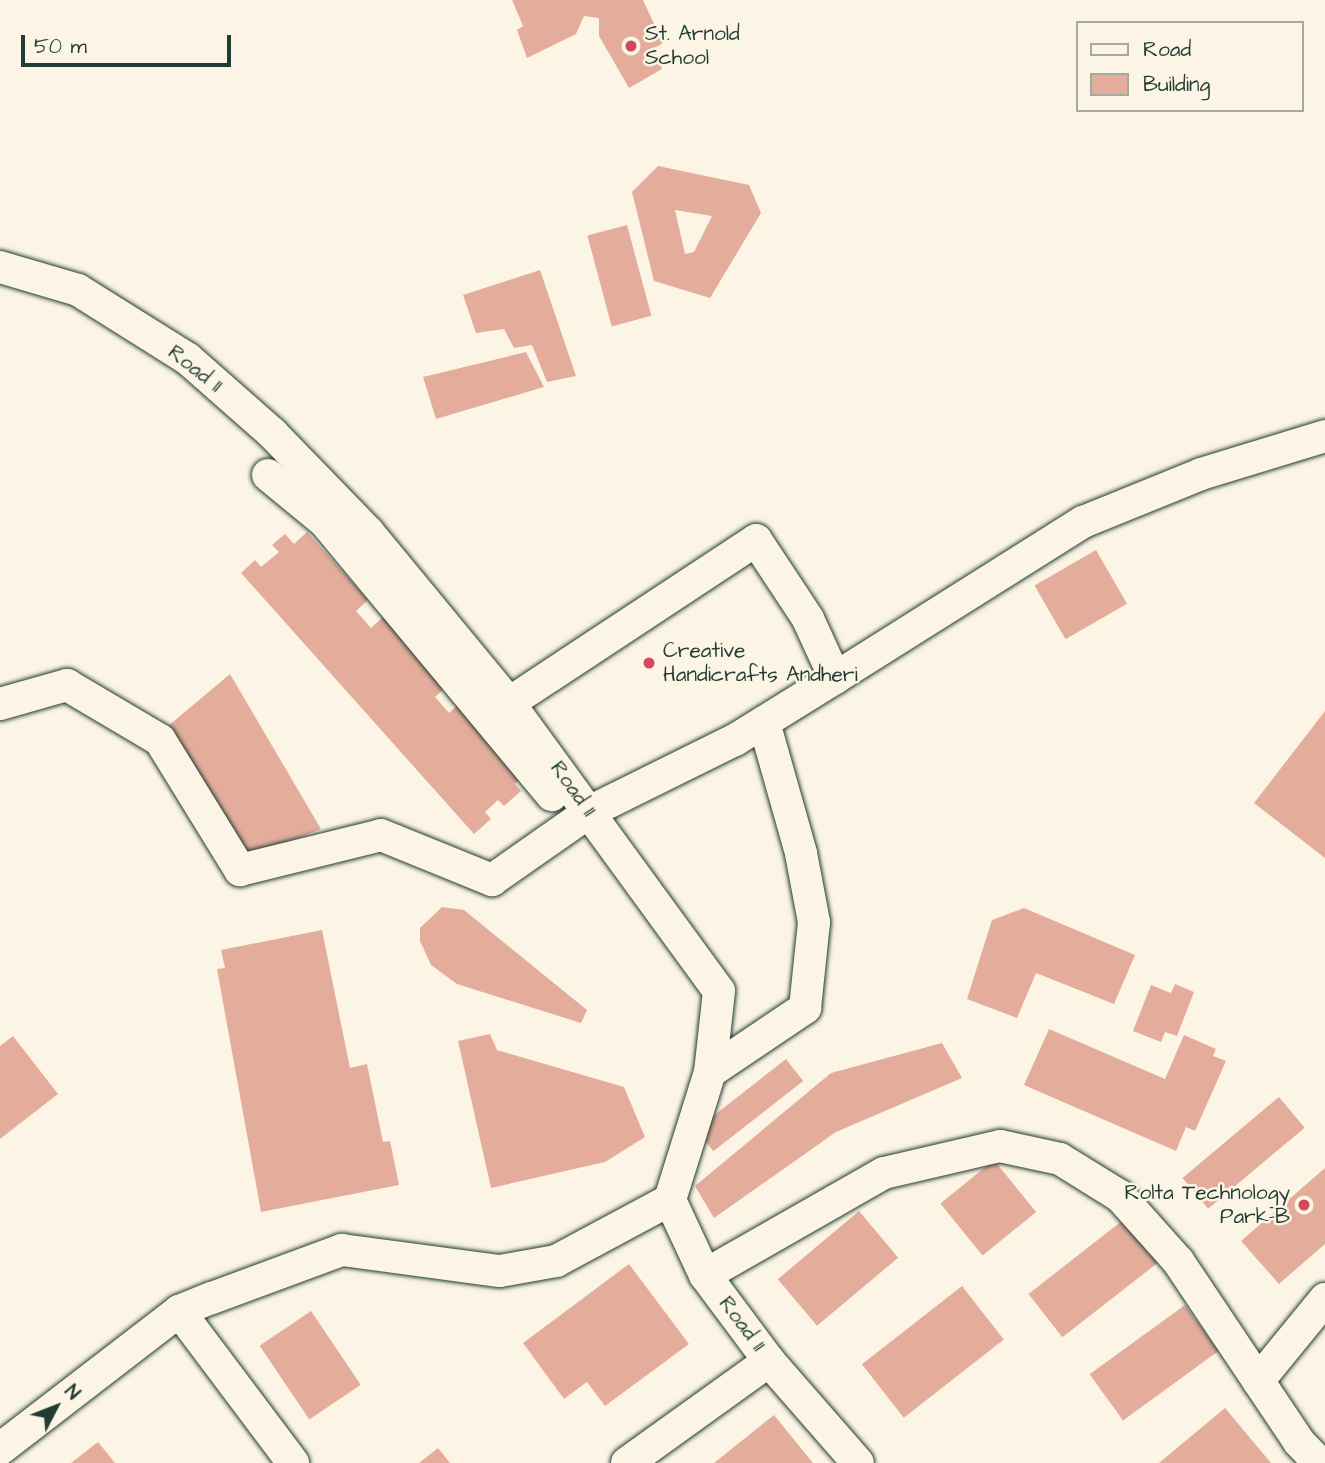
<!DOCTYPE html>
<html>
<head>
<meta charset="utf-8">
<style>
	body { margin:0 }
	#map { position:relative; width:1325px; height:1463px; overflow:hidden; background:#fcf5e5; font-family:"Architects Daughter",sans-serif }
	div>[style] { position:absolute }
	.building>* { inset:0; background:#e4ad9b; transform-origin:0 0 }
	.roads { filter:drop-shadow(0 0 2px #1f3d34) drop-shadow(0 0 2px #1f3d34) }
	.minor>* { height:32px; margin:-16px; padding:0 16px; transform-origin:16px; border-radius:16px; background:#fcf5e5 }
	.dots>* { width:19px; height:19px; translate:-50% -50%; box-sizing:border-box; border:4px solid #fcf5e5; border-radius:50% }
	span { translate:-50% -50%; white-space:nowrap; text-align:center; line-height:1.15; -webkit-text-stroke:5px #fcf5e5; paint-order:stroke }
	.poi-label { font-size:21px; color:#1f3d34 }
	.left { translate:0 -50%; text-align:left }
	.right { translate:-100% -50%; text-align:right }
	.street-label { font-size:21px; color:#1f3d34 }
	.legend { position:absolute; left:1076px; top:21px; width:228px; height:91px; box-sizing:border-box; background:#fcf5e5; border:2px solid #a4ab9e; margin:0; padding:9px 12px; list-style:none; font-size:21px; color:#1f3d34 }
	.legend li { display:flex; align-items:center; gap:14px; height:35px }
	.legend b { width:35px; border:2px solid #a4ab9e }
	.north { position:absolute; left:21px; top:1372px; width:70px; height:70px; -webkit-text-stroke:5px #fcf5e5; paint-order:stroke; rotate:48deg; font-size:19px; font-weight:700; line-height:28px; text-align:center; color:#1f3d34 }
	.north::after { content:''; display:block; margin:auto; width:24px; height:32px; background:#1f3d34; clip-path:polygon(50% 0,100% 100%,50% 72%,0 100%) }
	.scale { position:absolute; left:21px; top:35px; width:210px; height:32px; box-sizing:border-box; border:4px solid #1f3d34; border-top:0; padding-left:9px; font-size:21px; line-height:24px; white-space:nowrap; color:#1f3d34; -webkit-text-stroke:5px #fcf5e5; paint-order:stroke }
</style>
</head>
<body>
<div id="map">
	<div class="building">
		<i style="clip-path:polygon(512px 0,643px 0,663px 43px,653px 49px,662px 69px,629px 88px,599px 36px,599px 18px,584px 16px,576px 34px,527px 58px,517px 30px,523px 26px)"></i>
		<i style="clip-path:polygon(evenodd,658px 166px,749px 185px,761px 213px,710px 298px,654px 281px,632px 192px,658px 166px,675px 210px,712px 216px,694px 252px,685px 254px,675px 210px)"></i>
		<i style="left:627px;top:225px;width:94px;height:41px;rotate:75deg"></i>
		<i style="clip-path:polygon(540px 270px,576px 376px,547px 382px,532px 345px,514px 348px,504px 329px,476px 333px,463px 295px)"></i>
		<i style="clip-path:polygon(526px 352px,544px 387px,436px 419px,423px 377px)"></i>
		<i style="clip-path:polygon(307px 532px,368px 600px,356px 611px,371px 628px,383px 617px,446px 687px,435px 697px,449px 713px,460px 703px,525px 775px,515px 784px,521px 791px,504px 806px,498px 800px,485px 812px,491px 819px,474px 834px,241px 573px,255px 560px,261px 567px,279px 552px,272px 545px,285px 534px,294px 544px)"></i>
		<i style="left:1096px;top:550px;width:62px;height:71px;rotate:60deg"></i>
		<i style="clip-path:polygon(230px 674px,321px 829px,242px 860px,167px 727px)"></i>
		<i style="clip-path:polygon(1325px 711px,1325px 858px,1254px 803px)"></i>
		<i style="clip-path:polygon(442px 907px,464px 910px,587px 1010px,581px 1023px,457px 984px,431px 965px,420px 941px,420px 928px)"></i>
		<i style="clip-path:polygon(1024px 908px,1135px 955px,1114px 1004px,1036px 973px,1017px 1018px,967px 999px,992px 920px)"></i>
		<i style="clip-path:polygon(322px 930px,350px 1068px,367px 1064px,383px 1142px,390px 1141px,399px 1185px,261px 1212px,217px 969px,225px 968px,221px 950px)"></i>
		<i style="clip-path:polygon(1175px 984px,1194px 992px,1177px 1036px,1165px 1032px,1161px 1042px,1133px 1031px,1151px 985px,1171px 993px)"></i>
		<i style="clip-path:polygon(1049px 1029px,1165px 1079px,1184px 1035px,1216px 1049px,1213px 1056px,1226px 1061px,1195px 1131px,1186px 1127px,1176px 1151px,1024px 1085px)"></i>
		<i style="clip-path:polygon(490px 1034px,497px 1050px,624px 1087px,645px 1137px,605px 1162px,491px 1188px,458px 1041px)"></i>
		<i style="clip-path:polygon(13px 1036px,58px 1094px,0 1139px,0 1046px)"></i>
		<i style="clip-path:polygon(942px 1043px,962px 1078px,836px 1132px,714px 1218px,695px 1186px,831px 1073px)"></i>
		<i style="left:786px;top:1059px;width:28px;height:114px;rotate:52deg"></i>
		<i style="left:1279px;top:1097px;width:40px;height:126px;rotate:50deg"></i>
		<i style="left:994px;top:1160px;width:67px;height:69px;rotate:51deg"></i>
		<i style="clip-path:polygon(1325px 1168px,1325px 1244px,1279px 1284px,1241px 1241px)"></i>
		<i style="left:859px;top:1211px;width:61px;height:106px;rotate:50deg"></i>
		<i style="left:1127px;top:1217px;width:55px;height:125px;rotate:52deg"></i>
		<i style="clip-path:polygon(629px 1264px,689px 1344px,605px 1406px,587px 1382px,564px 1399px,523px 1343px)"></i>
		<i style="left:962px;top:1286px;width:68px;height:127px;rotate:52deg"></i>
		<i style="left:1185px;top:1305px;width:57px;height:118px;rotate:54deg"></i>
		<i style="left:311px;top:1311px;width:89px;height:62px;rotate:56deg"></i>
		<i style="clip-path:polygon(1225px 1408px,1271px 1463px,1159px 1463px)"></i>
		<i style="clip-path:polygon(774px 1415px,813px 1463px,714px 1463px)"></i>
		<i style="clip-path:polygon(98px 1442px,115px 1463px,71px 1463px)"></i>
		<i style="clip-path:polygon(438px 1448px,450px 1463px,419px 1463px)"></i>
	</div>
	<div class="roads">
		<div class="minor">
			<i style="left:0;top:267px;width:81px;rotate:16.4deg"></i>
			<i style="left:78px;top:290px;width:130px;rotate:32.1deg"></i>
			<i style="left:188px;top:359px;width:113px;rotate:41.4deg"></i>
			<i style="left:273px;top:434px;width:136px;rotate:45.9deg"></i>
			<i style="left:368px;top:532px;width:222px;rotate:50.5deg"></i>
			<i style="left:509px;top:703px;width:356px;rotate:53.9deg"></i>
			<i style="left:719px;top:991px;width:81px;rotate:96.3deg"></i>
			<i style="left:710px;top:1072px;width:134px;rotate:107.4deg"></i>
			<i style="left:670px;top:1200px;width:83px;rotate:65deg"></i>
			<i style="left:705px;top:1275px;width:107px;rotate:53.3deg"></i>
			<i style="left:769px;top:1361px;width:135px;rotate:48.9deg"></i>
			<i style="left:268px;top:475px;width:74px;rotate:39.5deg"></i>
			<i style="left:325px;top:522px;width:355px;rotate:50.3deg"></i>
			<i style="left:509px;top:703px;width:296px;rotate:-33.4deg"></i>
			<i style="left:756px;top:540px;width:95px;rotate:56.6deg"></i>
			<i style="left:808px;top:619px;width:65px;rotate:65.4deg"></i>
			<i style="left:835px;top:678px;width:293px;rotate:-32.2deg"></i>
			<i style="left:1083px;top:522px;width:127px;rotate:-22.1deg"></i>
			<i style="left:1201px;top:474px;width:130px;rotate:-17deg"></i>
			<i style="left:0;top:704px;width:70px;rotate:-15.8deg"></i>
			<i style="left:67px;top:685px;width:108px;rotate:30.6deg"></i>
			<i style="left:160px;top:740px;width:153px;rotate:58.4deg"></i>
			<i style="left:240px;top:870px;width:145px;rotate:-13.9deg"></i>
			<i style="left:381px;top:835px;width:120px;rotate:22.1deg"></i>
			<i style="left:492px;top:880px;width:118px;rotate:-35deg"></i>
			<i style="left:589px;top:812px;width:163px;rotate:-26.3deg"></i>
			<i style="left:735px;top:740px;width:118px;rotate:-31.8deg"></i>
			<i style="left:710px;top:1072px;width:115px;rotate:-34deg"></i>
			<i style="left:805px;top:1008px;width:86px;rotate:-84deg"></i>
			<i style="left:814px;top:922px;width:70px;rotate:-100.7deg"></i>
			<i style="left:801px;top:853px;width:136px;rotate:-105.8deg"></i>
			<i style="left:705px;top:1275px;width:206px;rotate:-29.7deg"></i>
			<i style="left:884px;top:1173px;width:119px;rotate:-13.1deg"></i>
			<i style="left:1000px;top:1146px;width:61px;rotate:12.2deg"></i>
			<i style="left:1060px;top:1159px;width:70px;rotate:31.7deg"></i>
			<i style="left:1120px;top:1196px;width:87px;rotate:48.3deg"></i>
			<i style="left:1178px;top:1261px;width:218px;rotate:56.2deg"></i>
			<i style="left:1299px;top:1442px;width:29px;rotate:46deg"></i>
			<i style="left:179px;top:1311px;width:190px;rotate:53.1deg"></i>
			<i style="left:1258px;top:1381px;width:106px;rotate:-50.7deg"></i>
			<i style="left:0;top:1449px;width:226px;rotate:-37.6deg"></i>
			<i style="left:179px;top:1311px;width:35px;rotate:-22deg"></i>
			<i style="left:212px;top:1298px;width:139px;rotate:-20.3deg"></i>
			<i style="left:342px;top:1250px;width:159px;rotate:7.6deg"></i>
			<i style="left:500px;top:1271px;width:57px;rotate:-10.1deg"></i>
			<i style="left:556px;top:1261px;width:129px;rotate:-28.2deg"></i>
			<i style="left:627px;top:1463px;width:175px;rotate:-35.7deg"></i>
		</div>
	</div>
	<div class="dots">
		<i style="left:631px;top:46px;background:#d1495b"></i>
		<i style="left:649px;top:663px;background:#d1495b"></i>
		<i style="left:1304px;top:1205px;background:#d1495b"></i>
	</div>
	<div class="poi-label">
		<span class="left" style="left:645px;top:46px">St. Arnold<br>School</span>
		<span class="left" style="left:663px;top:663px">Creative<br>Handicrafts Andheri</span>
		<span class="right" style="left:1290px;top:1205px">Rolta Technology<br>Park-B</span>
	</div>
	<div class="street-label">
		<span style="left:195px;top:369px;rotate:38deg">Road 11</span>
		<span style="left:573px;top:789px;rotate:54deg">Road 11</span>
		<span style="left:742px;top:1324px;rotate:53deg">Road 11</span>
	</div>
	<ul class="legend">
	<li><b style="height:9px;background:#fcf5e5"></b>Road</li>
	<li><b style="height:19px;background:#e4ad9b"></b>Building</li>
	</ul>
	<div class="north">N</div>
	<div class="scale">50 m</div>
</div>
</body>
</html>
